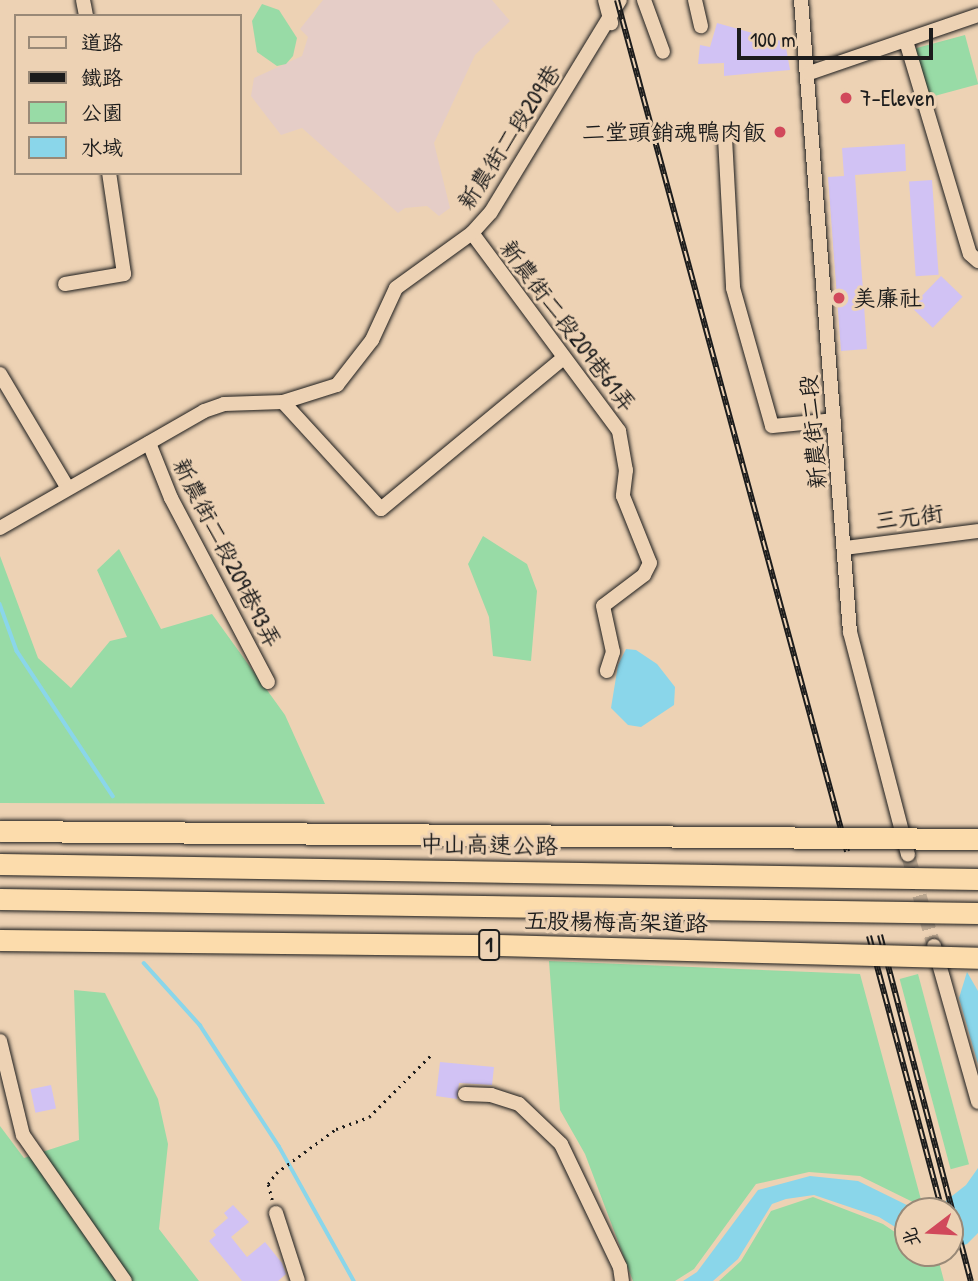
<!DOCTYPE html>
<html>
<head>
<meta charset="utf-8">
<style>
	body { margin:0 }
	#map { position:relative; width:978px; height:1281px; overflow:hidden; background:#edd2b4; font-family:"Patrick Hand","LXGW WenKai TC",sans-serif }
	div>[style] { position:absolute }
	.built>* { inset:0; background:#e5cdc7 }
	.green>* { inset:0; background:#98dba6; transform-origin:0 0 }
	.water>* { inset:0; background:#8ad6ea }
	.stream>* { height:3.5px; margin:-1.75px; padding:0 1.75px; transform-origin:1.75px; border-radius:1.75px; background:#8ad6ea }
	.building>* { inset:0; background:#d1c2f4; transform-origin:0 0 }
	.minor-tunnel>* { height:14px; margin-top:-7px; transform-origin:0; background:repeating-linear-gradient(90deg,#c3ae96 0 14px,transparent 0 21px) }
	.path>* { height:2.5px; margin-top:-1.25px; transform-origin:0; background:repeating-linear-gradient(90deg,#1c1c1c 0 2px,transparent 0 7px) }
	.roads { filter:drop-shadow(0 0 2px #1c1c1c) drop-shadow(0 0 2px #1c1c1c) }
	.minor>* { height:14px; margin:-7px; padding:0 7px; transform-origin:7px; border-radius:7px; background:#edd2b4 }
	.highway>* { height:21px; margin:-10.5px; padding:0 10.5px; transform-origin:10.5px; border-radius:10.5px; background:#fcdcac }
	.rail>* { height:6px; margin-top:-3px; transform-origin:0; background:repeating-linear-gradient(90deg,#edd2b4 0 10px,#1c1c1c 0 20px); box-sizing:border-box; border-block:2px solid #1c1c1c }
	.bridges { filter:drop-shadow(0 0 2px #1c1c1c) drop-shadow(0 0 2px #1c1c1c) }
	.highway-bridge>* { height:21px; margin:-10.5px; padding:0 10.5px; transform-origin:10.5px; border-radius:10.5px; background:#fcdcac }
	.dots>* { width:19px; height:19px; translate:-50% -50%; box-sizing:border-box; border:4px solid #edd2b4; border-radius:50% }
	span { translate:-50% -50%; white-space:nowrap; text-align:center; line-height:1.15; -webkit-text-stroke:6px #edd2b4; paint-order:stroke }
	.shield-label span { padding:2px 5px; background:#edd2b4; border:2px solid; border-radius:5px; -webkit-text-stroke-width:0 }
	.shield-label { font-size:21px; color:#1c1c1c; font-weight:700 }
	.poi-label { font-size:23px; color:#1c1c1c }
	.left { translate:0 -50%; text-align:left }
	.right { translate:-100% -50%; text-align:right }
	.street-label { font-size:23px; color:#1c1c1c }
	.legend { position:absolute; left:14px; top:14px; width:228px; height:161px; box-sizing:border-box; background:#edd2b4; border:2px solid #998977; margin:0; padding:9px 12px; list-style:none; font-size:21px; color:#1c1c1c }
	.legend li { display:flex; align-items:center; gap:14px; height:35px }
	.legend b { width:35px; border:2px solid #998977 }
	.north { position:absolute; left:894px; top:1197px; width:70px; height:70px; box-sizing:border-box; background:#edd2b4; border:2px solid #998977; border-radius:50%; rotate:253deg; font-size:19px; font-weight:700; line-height:28px; text-align:center; color:#1c1c1c }
	.north::after { content:''; display:block; margin:auto; width:24px; height:32px; background:#d1495b; clip-path:polygon(50% 0,100% 100%,50% 72%,0 100%) }
	.scale { position:absolute; left:737px; top:28px; width:196px; height:32px; box-sizing:border-box; border:4px solid #1c1c1c; border-top:0; padding-left:9px; font-size:21px; line-height:24px; white-space:nowrap; color:#1c1c1c; -webkit-text-stroke:5px #edd2b4; paint-order:stroke }
</style>
</head>
<body>
<div id="map">
	<div class="built">
		<i style="clip-path:polygon(323px 0,492px 0,510px 21px,475px 55px,434px 143px,450px 208px,439px 216px,427px 206px,405px 208px,398px 213px,302px 128px,281px 135px,251px 96px,254px 78px,302px 56px,308px 37px,300px 29px)"></i>
	</div>
	<div class="green">
		<i style="clip-path:polygon(262px 4px,279px 10px,297px 38px,293px 56px,286px 64px,277px 66px,257px 52px,252px 21px)"></i>
		<i style="left:965px;top:35px;width:51px;height:52px;rotate:75deg"></i>
		<i style="clip-path:polygon(483px 536px,527px 564px,537px 591px,531px 661px,493px 656px,489px 617px,468px 564px)"></i>
		<i style="clip-path:polygon(119px 549px,161px 629px,212px 614px,285px 715px,325px 804px,0 803px,0 556px,38px 658px,71px 688px,110px 641px,127px 637px,97px 570px)"></i>
		<i style="clip-path:polygon(549px 961px,860px 974px,923px 1207px,860px 1176px,809px 1172px,756px 1184px,694px 1269px,675px 1281px,633px 1281px,585px 1154px,560px 1110px)"></i>
		<i style="left:918px;top:974px;width:197px;height:19px;rotate:75deg"></i>
		<i style="clip-path:polygon(74px 990px,105px 993px,158px 1099px,168px 1144px,159px 1229px,199px 1281px,0 1281px,0 1126px,24px 1158px,79px 1140px)"></i>
		<i style="clip-path:polygon(813px 1197px,883px 1224px,908px 1241px,908px 1253px,925px 1253px,939px 1262px,944px 1281px,719px 1281px,741px 1261px,771px 1211px)"></i>
	</div>
	<div class="water">
		<i style="clip-path:polygon(626px 649px,636px 650px,657px 664px,675px 687px,674px 705px,641px 727px,628px 725px,611px 708px,618px 665px)"></i>
		<i style="clip-path:polygon(967px 972px,978px 991px,978px 1064px,959px 998px)"></i>
		<i style="clip-path:polygon(978px 1168px,978px 1233px,967px 1244px,950px 1249px,950px 1211px,933px 1211px,966px 1185px)"></i>
		<i style="clip-path:polygon(810px 1176px,858px 1181px,919px 1211px,908px 1211px,908px 1235px,879px 1217px,814px 1195px,786px 1199px,772px 1204px,738px 1259px,713px 1281px,683px 1281px,697px 1272px,758px 1190px)"></i>
	</div>
	<div class="stream">
		<i style="left:0;top:604px;width:50px;rotate:70.1deg"></i>
		<i style="left:17px;top:651px;width:174px;rotate:56.5deg"></i>
		<i style="left:144px;top:963px;width:84px;rotate:47.9deg"></i>
		<i style="left:200px;top:1025px;width:145px;rotate:56.9deg"></i>
		<i style="left:279px;top:1146px;width:154px;rotate:60.9deg"></i>
	</div>
	<div class="building">
		<i style="clip-path:polygon(717px 23px,785px 42px,790px 70px,724px 76px,724px 63px,698px 64px,700px 45px,710px 47px)"></i>
		<i style="clip-path:polygon(905px 144px,906px 171px,855px 175px,867px 349px,841px 351px,828px 177px,844px 176px,842px 148px)"></i>
		<i style="left:932px;top:180px;width:95px;height:23px;rotate:86deg"></i>
		<i style="left:941px;top:276px;width:30px;height:43px;rotate:44deg"></i>
		<i style="clip-path:polygon(440px 1062px,494px 1067px,492px 1085px,459px 1083px,457px 1099px,436px 1096px)"></i>
		<i style="left:51px;top:1085px;width:24px;height:21px;rotate:78deg"></i>
		<i style="clip-path:polygon(233px 1205px,249px 1222px,231px 1237px,247px 1257px,265px 1242px,282px 1263px,286px 1274px,278px 1281px,242px 1281px,209px 1241px,216px 1235px,213px 1231px,228px 1218px,224px 1213px)"></i>
	</div>
	<div class="minor-tunnel">
		<i style="left:908px;top:855px;width:95px;rotate:74.1deg"></i>
	</div>
	<div class="path">
		<i style="left:272px;top:1200px;width:16px;rotate:-104deg"></i>
		<i style="left:268px;top:1184px;width:14px;rotate:-54deg"></i>
		<i style="left:276px;top:1173px;width:74px;rotate:-36.3deg"></i>
		<i style="left:336px;top:1129px;width:35px;rotate:-20deg"></i>
		<i style="left:369px;top:1117px;width:89px;rotate:-45deg"></i>
	</div>
	<div class="roads">
		<div class="minor">
			<i style="left:83px;top:0;width:16px;rotate:79deg"></i>
			<i style="left:605px;top:0;width:24px;rotate:75deg"></i>
			<i style="left:644px;top:0;width:55px;rotate:69.9deg"></i>
			<i style="left:695px;top:0;width:27px;rotate:77deg"></i>
			<i style="left:801px;top:0;width:634px;rotate:85.57deg"></i>
			<i style="left:850px;top:632px;width:230px;rotate:75.4deg"></i>
			<i style="left:906px;top:41px;width:222px;rotate:73.3deg"></i>
			<i style="left:970px;top:254px;width:11px;rotate:41deg"></i>
			<i style="left:809px;top:73px;width:179px;rotate:-18.9deg"></i>
			<i style="left:725px;top:138px;width:150px;rotate:86.9deg"></i>
			<i style="left:733px;top:288px;width:143px;rotate:74.2deg"></i>
			<i style="left:772px;top:426px;width:62px;rotate:-5.5deg"></i>
			<i style="left:472px;top:233px;width:247px;rotate:53.4deg"></i>
			<i style="left:619px;top:431px;width:40px;rotate:80deg"></i>
			<i style="left:626px;top:470px;width:26px;rotate:97deg"></i>
			<i style="left:623px;top:496px;width:72px;rotate:68.1deg"></i>
			<i style="left:650px;top:563px;width:13px;rotate:117deg"></i>
			<i style="left:644px;top:575px;width:51px;rotate:142.9deg"></i>
			<i style="left:603px;top:606px;width:47px;rotate:77.7deg"></i>
			<i style="left:613px;top:652px;width:20px;rotate:108deg"></i>
			<i style="left:65px;top:284px;width:60px;rotate:-9.6deg"></i>
			<i style="left:124px;top:274px;width:102px;rotate:-98.4deg"></i>
			<i style="left:0;top:374px;width:131px;rotate:59.3deg"></i>
			<i style="left:283px;top:402px;width:145px;rotate:47.5deg"></i>
			<i style="left:381px;top:509px;width:235px;rotate:-39.6deg"></i>
			<i style="left:149px;top:443px;width:59px;rotate:68.2deg"></i>
			<i style="left:171px;top:498px;width:208px;rotate:62.2deg"></i>
			<i style="left:0;top:528px;width:235px;rotate:-29.8deg"></i>
			<i style="left:204px;top:411px;width:21px;rotate:-19deg"></i>
			<i style="left:224px;top:404px;width:59px;rotate:-1.9deg"></i>
			<i style="left:283px;top:402px;width:57px;rotate:-17.5deg"></i>
			<i style="left:337px;top:385px;width:57px;rotate:-52.1deg"></i>
			<i style="left:372px;top:340px;width:57px;rotate:-65.2deg"></i>
			<i style="left:396px;top:288px;width:94px;rotate:-35.9deg"></i>
			<i style="left:472px;top:233px;width:28px;rotate:-48deg"></i>
			<i style="left:491px;top:212px;width:248px;rotate:-58.7deg"></i>
			<i style="left:845px;top:548px;width:134px;rotate:-7.3deg"></i>
			<i style="left:934px;top:946px;width:162px;rotate:74.2deg"></i>
			<i style="left:0;top:1041px;width:97px;rotate:76.3deg"></i>
			<i style="left:23px;top:1135px;width:178px;rotate:55.1deg"></i>
			<i style="left:465px;top:1094px;width:26px;rotate:2deg"></i>
			<i style="left:491px;top:1095px;width:29px;rotate:18deg"></i>
			<i style="left:519px;top:1104px;width:58px;rotate:43.6deg"></i>
			<i style="left:561px;top:1144px;width:136px;rotate:64.4deg"></i>
			<i style="left:620px;top:1267px;width:14px;rotate:82deg"></i>
			<i style="left:276px;top:1213px;width:71px;rotate:72.1deg"></i>
		</div>
		<div class="highway">
			<i style="left:0;top:864px;width:978px;rotate:0.88deg"></i>
			<i style="left:0;top:899px;width:978px;rotate:0.82deg"></i>
		</div>
	</div>
	<div class="rail">
		<i style="left:617px;top:0;width:882px;rotate:74.88deg"></i>
		<i style="left:880px;top:935px;width:358px;rotate:75.3deg"></i>
		<i style="left:869px;top:936px;width:285px;rotate:75.1deg"></i>
	</div>
	<div class="bridges">
		<div class="highway-bridge">
			<i style="left:0;top:831px;width:978px;rotate:0.47deg"></i>
			<i style="left:0;top:940px;width:495px;rotate:0.6deg"></i>
			<i style="left:495px;top:945px;width:483px;rotate:1.5deg"></i>
		</div>
	</div>
	<div class="dots">
		<i style="left:846px;top:98px;background:#d1495b"></i>
		<i style="left:780px;top:132px;background:#d1495b"></i>
		<i style="left:839px;top:298px;background:#d1495b"></i>
	</div>
	<div class="shield-label">
		<span style="left:489px;top:945px">1</span>
	</div>
	<div class="poi-label">
		<span class="left" style="left:860px;top:98px">7-Eleven</span>
		<span class="right" style="left:766px;top:132px">二堂頭銷魂鴨肉飯</span>
		<span class="left" style="left:853px;top:298px">美廉社</span>
	</div>
	<div class="street-label">
		<span style="left:509px;top:137px;rotate:-57deg">新農街二段209巷</span>
		<span style="left:568px;top:326px;rotate:53deg">新農街二段209巷61弄</span>
		<span style="left:813px;top:432px;rotate:-95deg">新農街二段</span>
		<span style="left:909px;top:517px;rotate:-7deg">三元街</span>
		<span style="left:227px;top:553px;rotate:63deg">新農街二段209巷93弄</span>
		<span style="left:489px;top:845px;rotate:1deg">中山高速公路</span>
		<span style="left:616px;top:922px;rotate:1deg">五股楊梅高架道路</span>
	</div>
	<ul class="legend">
	<li><b style="height:9px;background:#edd2b4"></b>道路</li>
	<li><b style="height:9px;background:#1c1c1c"></b>鐵路</li>
	<li><b style="height:19px;background:#98dba6"></b>公園</li>
	<li><b style="height:19px;background:#8ad6ea"></b>水域</li>
	</ul>
	<div class="north">北</div>
	<div class="scale">100 m</div>
</div>
</body>
</html>
